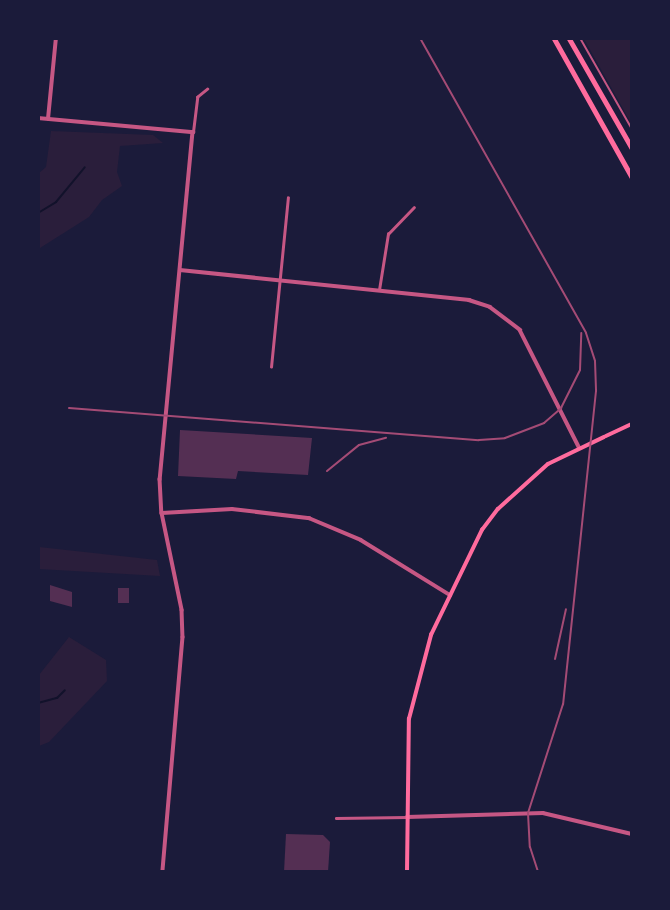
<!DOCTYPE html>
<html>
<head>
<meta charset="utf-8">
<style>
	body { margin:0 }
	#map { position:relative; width:670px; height:910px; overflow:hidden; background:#1b1b3a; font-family:Cabin,sans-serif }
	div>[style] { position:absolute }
	.green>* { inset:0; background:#2a1e3b }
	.stream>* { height:2px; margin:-1px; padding:0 1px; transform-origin:1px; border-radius:1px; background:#12122b }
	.building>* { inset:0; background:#542f53; transform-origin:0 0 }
	.service>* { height:2px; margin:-1px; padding:0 1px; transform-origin:1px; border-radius:1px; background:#c65784 }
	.minor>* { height:2.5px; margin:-1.25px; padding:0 1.25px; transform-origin:1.25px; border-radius:1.25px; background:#c65784 }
	.tertiary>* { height:3.5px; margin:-1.75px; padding:0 1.75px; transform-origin:1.75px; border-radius:1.75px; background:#c65784 }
	.secondary>* { height:3.5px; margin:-1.75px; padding:0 1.75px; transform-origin:1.75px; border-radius:1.75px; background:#ff6b9d }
	.primary>* { height:4.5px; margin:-2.25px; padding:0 2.25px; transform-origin:2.25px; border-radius:2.25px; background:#ff6b9d }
	.rail>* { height:2px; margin:-1px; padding:0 1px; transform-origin:1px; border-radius:1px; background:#a44b75 }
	span { translate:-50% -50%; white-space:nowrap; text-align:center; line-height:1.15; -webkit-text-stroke:5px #1b1b3a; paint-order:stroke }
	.frame { position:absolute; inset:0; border:40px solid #1b1b3a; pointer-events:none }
</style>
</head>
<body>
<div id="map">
	<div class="green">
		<i style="clip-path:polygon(584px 39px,631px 39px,631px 123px)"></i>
		<i style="clip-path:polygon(51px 131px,153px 135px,163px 143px,120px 146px,117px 172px,122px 186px,102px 200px,89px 217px,40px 248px,39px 263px,39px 173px,46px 167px)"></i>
		<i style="clip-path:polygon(39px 547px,157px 560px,160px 576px,39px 569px)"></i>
		<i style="clip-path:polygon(69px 637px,106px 660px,107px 681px,49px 742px,39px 746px,39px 675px)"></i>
	</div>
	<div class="stream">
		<i style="left:38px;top:213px;width:21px;rotate:-31deg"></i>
		<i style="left:56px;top:202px;width:45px;rotate:-50.4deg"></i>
		<i style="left:38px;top:703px;width:20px;rotate:-15deg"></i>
		<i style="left:57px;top:698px;width:11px;rotate:-45deg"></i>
	</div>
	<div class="building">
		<i style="clip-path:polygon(180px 430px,312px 438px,308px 475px,238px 471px,236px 479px,178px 476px)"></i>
		<i style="clip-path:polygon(50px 585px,72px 592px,72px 607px,50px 601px)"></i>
		<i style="left:118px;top:588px;width:11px;height:15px"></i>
		<i style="clip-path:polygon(286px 834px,323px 835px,330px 842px,328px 872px,284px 872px)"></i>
	</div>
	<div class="service">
		<i style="left:580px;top:38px;width:105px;rotate:60.3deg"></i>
	</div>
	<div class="minor">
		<i style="left:193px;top:132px;width:35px;rotate:-83deg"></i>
		<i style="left:197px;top:97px;width:13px;rotate:-39deg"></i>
		<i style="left:379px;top:290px;width:57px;rotate:-80.9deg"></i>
		<i style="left:388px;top:234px;width:37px;rotate:-46deg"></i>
		<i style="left:271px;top:367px;width:170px;rotate:-84.3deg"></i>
		<i style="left:336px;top:818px;width:71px;rotate:-0.8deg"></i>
	</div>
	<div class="tertiary">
		<i style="left:38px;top:118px;width:156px;rotate:5.2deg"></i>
		<i style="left:193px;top:132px;width:349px;rotate:95.4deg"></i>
		<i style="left:160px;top:479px;width:34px;rotate:87deg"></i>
		<i style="left:162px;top:513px;width:99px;rotate:78.3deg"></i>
		<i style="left:182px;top:610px;width:27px;rotate:88deg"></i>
		<i style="left:183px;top:637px;width:236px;rotate:94.9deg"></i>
		<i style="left:48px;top:119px;width:81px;rotate:-84.4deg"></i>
		<i style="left:180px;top:270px;width:291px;rotate:5.9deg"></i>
		<i style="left:469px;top:300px;width:22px;rotate:18deg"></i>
		<i style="left:490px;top:307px;width:38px;rotate:37deg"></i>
		<i style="left:520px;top:330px;width:131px;rotate:63.2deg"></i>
		<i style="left:162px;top:513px;width:70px;rotate:-3.3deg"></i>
		<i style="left:232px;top:509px;width:78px;rotate:6.7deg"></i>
		<i style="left:309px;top:518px;width:56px;rotate:22.9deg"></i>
		<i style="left:361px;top:540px;width:105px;rotate:31.7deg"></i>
		<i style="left:407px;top:817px;width:136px;rotate:-1.7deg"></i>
		<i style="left:543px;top:813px;width:91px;rotate:13.3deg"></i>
	</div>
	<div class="secondary">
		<i style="left:606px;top:436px;width:29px;rotate:-25deg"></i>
		<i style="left:407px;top:872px;width:153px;rotate:-89.3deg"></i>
		<i style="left:409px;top:719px;width:87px;rotate:-75.3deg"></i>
		<i style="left:431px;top:635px;width:117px;rotate:-64.1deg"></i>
		<i style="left:482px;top:530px;width:26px;rotate:-53deg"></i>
		<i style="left:498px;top:509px;width:67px;rotate:-42deg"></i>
		<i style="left:548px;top:464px;width:62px;rotate:-25.7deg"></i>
	</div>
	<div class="primary">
		<i style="left:554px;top:38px;width:159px;rotate:60.7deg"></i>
		<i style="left:569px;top:38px;width:127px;rotate:60.2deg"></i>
	</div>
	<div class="rail">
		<i style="left:420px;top:38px;width:338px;rotate:60.6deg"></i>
		<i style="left:586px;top:333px;width:29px;rotate:72deg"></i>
		<i style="left:595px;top:361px;width:30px;rotate:88deg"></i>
		<i style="left:596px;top:391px;width:315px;rotate:96deg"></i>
		<i style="left:563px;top:704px;width:114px;rotate:107.8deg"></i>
		<i style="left:528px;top:813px;width:34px;rotate:87deg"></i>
		<i style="left:530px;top:847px;width:26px;rotate:72deg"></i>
		<i style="left:69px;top:408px;width:411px;rotate:4.5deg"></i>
		<i style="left:479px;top:440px;width:26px;rotate:-4deg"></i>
		<i style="left:505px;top:438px;width:42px;rotate:-21deg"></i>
		<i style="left:544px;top:423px;width:23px;rotate:-41deg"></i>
		<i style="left:561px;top:408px;width:42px;rotate:-63.4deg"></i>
		<i style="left:580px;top:370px;width:37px;rotate:-88deg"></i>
		<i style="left:327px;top:471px;width:41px;rotate:-39.1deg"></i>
		<i style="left:359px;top:445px;width:28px;rotate:-15deg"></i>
		<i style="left:555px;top:659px;width:51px;rotate:-77.6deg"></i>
	</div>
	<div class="frame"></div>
</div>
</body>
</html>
